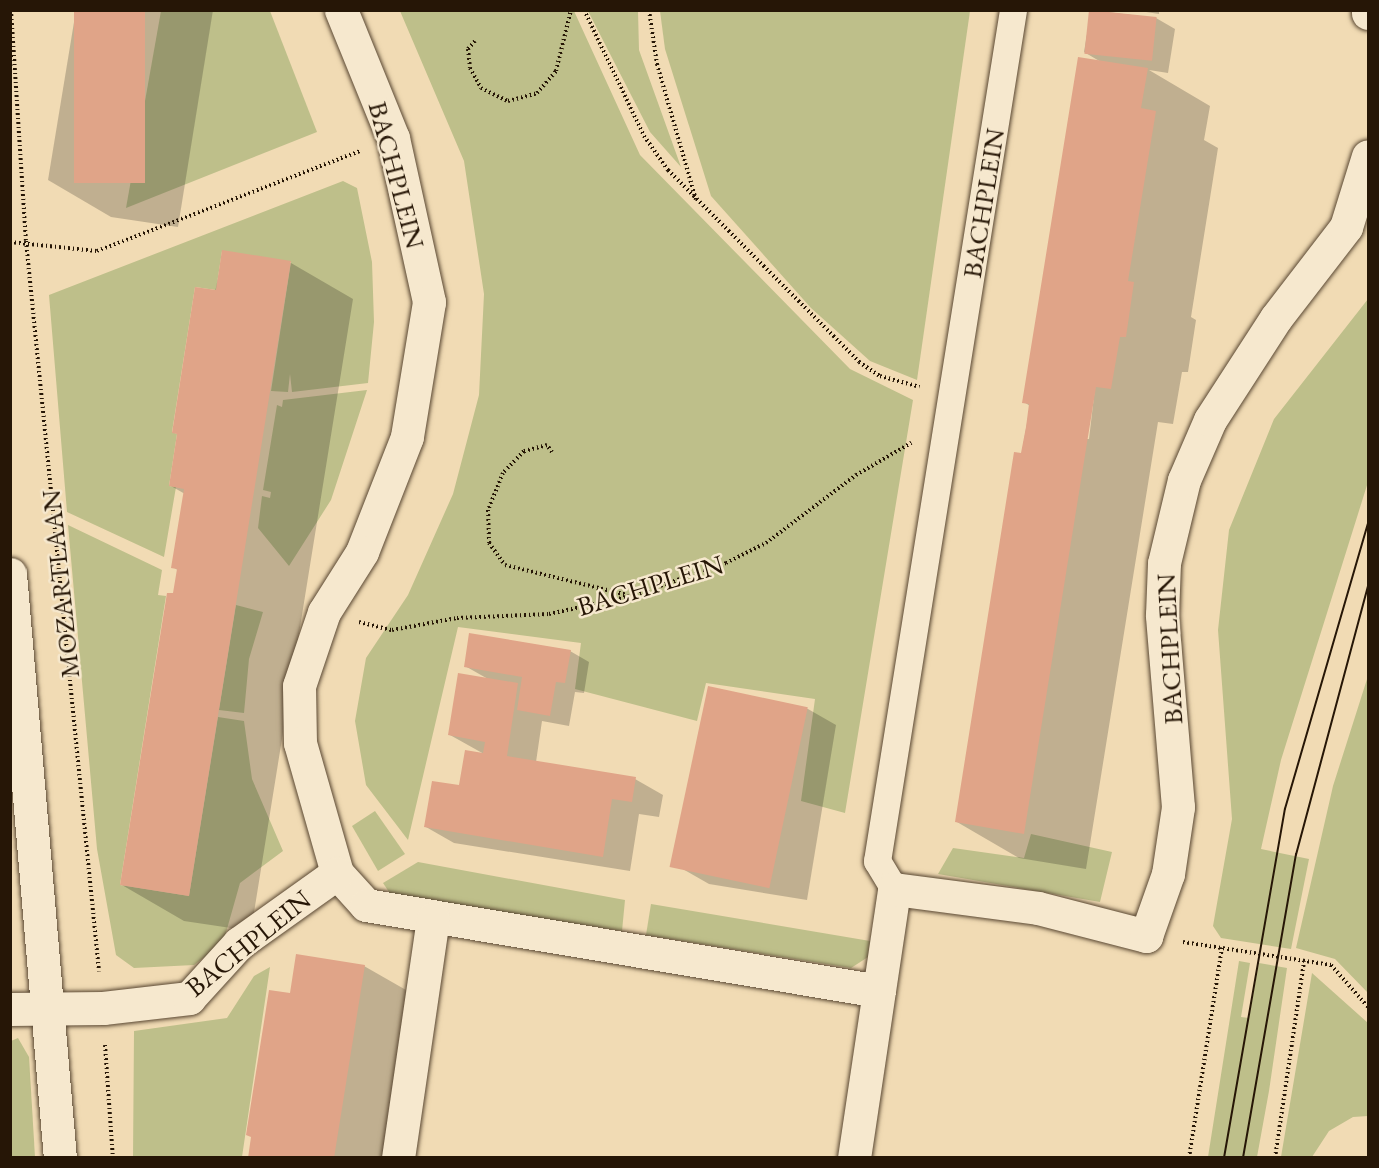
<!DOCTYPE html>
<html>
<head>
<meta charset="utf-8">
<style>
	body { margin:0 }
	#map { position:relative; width:1379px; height:1168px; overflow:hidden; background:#f1dbb4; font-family:"EB Garamond",serif }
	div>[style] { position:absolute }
	.green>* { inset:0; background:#bebf8a }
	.shadow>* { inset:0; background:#0003 }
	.building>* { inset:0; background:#e0a488; transform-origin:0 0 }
	.path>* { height:4px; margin-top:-2px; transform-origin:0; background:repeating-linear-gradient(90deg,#261606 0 1.5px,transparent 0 4.5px) }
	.roads { filter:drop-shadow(0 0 2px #594732) drop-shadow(0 0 2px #594732) }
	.pedestrian>* { height:27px; margin:-13.5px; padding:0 13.5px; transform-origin:13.5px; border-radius:13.5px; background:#f6e8ce }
	.minor>* { height:33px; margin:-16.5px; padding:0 16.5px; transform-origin:16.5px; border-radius:16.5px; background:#f6e8ce }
	.tertiary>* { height:33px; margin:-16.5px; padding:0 16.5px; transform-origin:16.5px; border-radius:16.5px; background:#f6e8ce }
	.tram>* { height:1.5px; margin:-0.75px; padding:0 0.75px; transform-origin:0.75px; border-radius:0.75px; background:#261606 }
	span { translate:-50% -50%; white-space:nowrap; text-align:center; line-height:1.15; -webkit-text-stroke:5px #f6e8ce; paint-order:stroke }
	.street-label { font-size:27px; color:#261606 }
	.frame { position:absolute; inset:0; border:12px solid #261606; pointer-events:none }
</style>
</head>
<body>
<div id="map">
	<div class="green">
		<i style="clip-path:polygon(161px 11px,270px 11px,317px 132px,126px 208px)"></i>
		<i style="clip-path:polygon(400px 11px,574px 11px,640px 155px,850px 369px,913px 400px,845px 813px,801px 801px,815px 699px,706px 683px,697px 721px,575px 689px,581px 643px,458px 627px,408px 840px,366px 785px,355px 721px,366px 658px,408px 595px,453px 494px,479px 395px,484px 294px,464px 161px)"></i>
		<i style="clip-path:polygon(588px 11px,638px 11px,639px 50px,681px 167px,650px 132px)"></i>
		<i style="clip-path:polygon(660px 11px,970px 11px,917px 380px,870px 361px,811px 308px,711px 196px,665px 49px)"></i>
		<i style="clip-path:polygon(343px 181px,357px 188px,372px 262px,374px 322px,368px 383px,292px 392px,290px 374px,288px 392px,271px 391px,291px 262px,222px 251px,216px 290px,195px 287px,172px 432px,177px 434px,169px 486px,176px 487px,164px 557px,67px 512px,49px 295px)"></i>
		<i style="clip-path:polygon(1368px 299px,1368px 482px,1281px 760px,1261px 849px,1309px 859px,1291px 949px,1221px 938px,1213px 926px,1232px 819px,1218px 630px,1229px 530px,1274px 419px)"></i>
		<i style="clip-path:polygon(367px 390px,331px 500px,289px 566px,258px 528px,262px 496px,270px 498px,271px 492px,263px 490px,277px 405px,282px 407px,283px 400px)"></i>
		<i style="clip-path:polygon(68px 525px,162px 570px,158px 595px,166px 596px,120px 885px,189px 896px,218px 717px,244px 721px,252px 779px,283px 851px,240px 883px,223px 943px,194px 965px,134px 968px,116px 955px,97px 849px)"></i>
		<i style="clip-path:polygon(236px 605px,263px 612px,249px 659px,244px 713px,219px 710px)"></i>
		<i style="clip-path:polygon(1368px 676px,1368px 993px,1335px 959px,1296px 948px,1333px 786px)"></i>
		<i style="clip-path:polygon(375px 811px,405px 854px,378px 871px,352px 826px)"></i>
		<i style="clip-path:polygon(1031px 834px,1112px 852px,1100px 902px,938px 874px,953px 848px,1024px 858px)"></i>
		<i style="clip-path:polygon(418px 862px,625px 900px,622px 931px,391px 895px,383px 883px)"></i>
		<i style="clip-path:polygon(651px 904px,870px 941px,868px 957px,851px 968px,646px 935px)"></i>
		<i style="clip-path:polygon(1239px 961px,1250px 963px,1241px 1017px,1249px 1018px,1259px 963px,1287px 968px,1269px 1091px,1257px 1157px,1208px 1157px)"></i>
		<i style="clip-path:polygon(270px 967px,242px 1157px,133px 1157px,134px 1031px,227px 1018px,254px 976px)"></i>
		<i style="clip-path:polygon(1312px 973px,1368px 1023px,1368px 1116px,1353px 1117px,1329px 1131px,1312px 1157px,1281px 1157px)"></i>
		<i style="clip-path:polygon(18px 1038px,29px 1057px,35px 1157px,11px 1157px,11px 1041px)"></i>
	</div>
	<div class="shadow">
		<i style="clip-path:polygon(76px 10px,213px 10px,178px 227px,111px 217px,48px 180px)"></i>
		<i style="clip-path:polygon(evenodd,1091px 10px,1156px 18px,1175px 29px,1168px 73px,1149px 70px,1210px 106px,1204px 140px,1218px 148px,1191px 317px,1196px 320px,1188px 372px,1182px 372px,1173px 424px,1158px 422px,1086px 869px,1019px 858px,957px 822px,1030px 406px,1024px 402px,1101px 62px,1084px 52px,1091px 10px,1096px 379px,1089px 439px,1086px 439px,1096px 379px)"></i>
		<i style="clip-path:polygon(1133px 10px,1159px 10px,1159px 14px)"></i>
		<i style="clip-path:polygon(224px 252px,291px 263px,353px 299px,251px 931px,184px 921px,122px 885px,179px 571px,173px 567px,185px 494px,171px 486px)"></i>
		<i style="clip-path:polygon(570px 651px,589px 662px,584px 693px,575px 692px,569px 726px,542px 721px,536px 762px,635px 779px,663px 795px,659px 817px,639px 814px,630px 871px,454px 843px,426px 827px,484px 754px,450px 735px,488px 679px,465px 666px)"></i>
		<i style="clip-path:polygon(749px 699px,808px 709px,836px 725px,807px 900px,709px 884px,681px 868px)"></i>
		<i style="clip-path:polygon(364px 966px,427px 1002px,402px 1158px,249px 1158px,291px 995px)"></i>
	</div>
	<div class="building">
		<i style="left:74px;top:10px;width:71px;height:173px"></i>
		<i style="left:1089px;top:10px;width:68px;height:44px;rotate:6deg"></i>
		<i style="clip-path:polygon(1078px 57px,1148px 68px,1141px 108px,1156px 111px,1128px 281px,1134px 282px,1126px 337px,1120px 337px,1111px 389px,1096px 387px,1024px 834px,955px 822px,1014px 452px,1021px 453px,1026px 427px,1029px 404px,1022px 403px)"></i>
		<i style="clip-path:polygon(222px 250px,291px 261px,189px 896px,120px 885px,167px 593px,173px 593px,177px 569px,171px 568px,184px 489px,169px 486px,177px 434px,172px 433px,195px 287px,216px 290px)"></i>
		<i style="clip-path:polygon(469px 633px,571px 650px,565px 683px,556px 682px,550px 716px,517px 710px,522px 677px,464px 667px)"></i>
		<i style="clip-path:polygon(458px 673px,518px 683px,507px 756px,636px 777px,632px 802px,612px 799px,603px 857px,424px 827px,432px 781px,459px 785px,465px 750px,483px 753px,485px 742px,448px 735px)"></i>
		<i style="left:708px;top:686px;width:102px;height:185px;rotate:12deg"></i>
		<i style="clip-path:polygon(296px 954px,365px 965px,334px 1158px,248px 1158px,251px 1137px,246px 1135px,269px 990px,290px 993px)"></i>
	</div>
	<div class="path">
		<i style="left:11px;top:10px;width:231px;rotate:86.3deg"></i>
		<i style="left:26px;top:241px;width:734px;rotate:84.29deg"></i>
		<i style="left:584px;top:10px;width:140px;rotate:64.5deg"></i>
		<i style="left:644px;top:136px;width:42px;rotate:54.8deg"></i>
		<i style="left:668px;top:170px;width:271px;rotate:45.1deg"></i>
		<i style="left:859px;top:362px;width:25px;rotate:34deg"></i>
		<i style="left:880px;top:376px;width:41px;rotate:15.4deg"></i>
		<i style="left:649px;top:10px;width:55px;rotate:81.6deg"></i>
		<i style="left:657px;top:64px;width:141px;rotate:74deg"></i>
		<i style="left:475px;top:41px;width:11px;rotate:131deg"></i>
		<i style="left:468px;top:49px;width:19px;rotate:84deg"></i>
		<i style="left:470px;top:68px;width:23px;rotate:61deg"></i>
		<i style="left:481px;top:88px;width:30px;rotate:26deg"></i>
		<i style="left:508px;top:101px;width:30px;rotate:-15deg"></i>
		<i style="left:537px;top:93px;width:29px;rotate:-49deg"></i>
		<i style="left:556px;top:71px;width:63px;rotate:-76.2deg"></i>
		<i style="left:10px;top:242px;width:87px;rotate:5.9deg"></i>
		<i style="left:97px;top:251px;width:281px;rotate:-20.8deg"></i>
		<i style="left:552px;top:452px;width:9px;rotate:-126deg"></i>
		<i style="left:547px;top:445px;width:24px;rotate:165deg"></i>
		<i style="left:524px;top:451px;width:30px;rotate:134deg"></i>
		<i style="left:503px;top:473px;width:40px;rotate:112deg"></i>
		<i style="left:488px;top:510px;width:33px;rotate:88deg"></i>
		<i style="left:489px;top:543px;width:27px;rotate:54deg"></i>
		<i style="left:505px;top:565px;width:126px;rotate:13.8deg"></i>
		<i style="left:359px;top:622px;width:34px;rotate:14deg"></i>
		<i style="left:392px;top:630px;width:66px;rotate:-10.5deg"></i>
		<i style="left:457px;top:618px;width:92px;rotate:-2.5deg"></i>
		<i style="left:549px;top:614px;width:84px;rotate:-12.4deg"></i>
		<i style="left:631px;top:596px;width:101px;rotate:-19.2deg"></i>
		<i style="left:726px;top:563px;width:45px;rotate:-26.6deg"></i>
		<i style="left:766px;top:543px;width:113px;rotate:-37.1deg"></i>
		<i style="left:856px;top:475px;width:64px;rotate:-30.2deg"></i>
		<i style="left:1183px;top:942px;width:150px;rotate:8.8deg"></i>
		<i style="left:1331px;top:965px;width:56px;rotate:48.6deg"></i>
		<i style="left:105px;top:1045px;width:113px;rotate:86deg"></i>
		<i style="left:1189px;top:1158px;width:213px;rotate:-81.1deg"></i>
		<i style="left:1275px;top:1158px;width:199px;rotate:-81.6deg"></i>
	</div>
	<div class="roads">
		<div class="pedestrian">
			<i style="left:894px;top:889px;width:33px;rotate:-121deg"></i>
			<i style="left:877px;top:861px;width:862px;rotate:-80.92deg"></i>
		</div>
		<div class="minor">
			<i style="left:341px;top:10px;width:138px;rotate:67.9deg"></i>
			<i style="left:393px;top:138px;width:168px;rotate:77.6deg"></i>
			<i style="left:429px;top:302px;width:137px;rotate:99.3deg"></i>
			<i style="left:407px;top:437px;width:123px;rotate:111.4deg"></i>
			<i style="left:362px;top:552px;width:71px;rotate:122.3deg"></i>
			<i style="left:324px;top:612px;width:78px;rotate:108.7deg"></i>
			<i style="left:299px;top:686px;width:57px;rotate:89deg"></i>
			<i style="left:300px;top:743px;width:135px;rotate:74.1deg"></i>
			<i style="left:337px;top:873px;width:43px;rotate:47.8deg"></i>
			<i style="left:366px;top:905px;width:520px;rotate:9.52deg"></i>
			<i style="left:1368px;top:10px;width:3px;rotate:90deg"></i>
			<i style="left:10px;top:1009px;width:93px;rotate:-0.6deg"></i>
			<i style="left:103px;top:1008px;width:87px;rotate:-6.6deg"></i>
			<i style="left:189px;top:998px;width:74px;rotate:-47.7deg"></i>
			<i style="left:239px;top:943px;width:120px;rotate:-35.5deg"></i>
			<i style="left:398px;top:1158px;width:242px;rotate:-81.7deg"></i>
			<i style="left:854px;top:1158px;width:272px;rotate:-81.5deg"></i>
			<i style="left:894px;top:889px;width:145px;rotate:7.5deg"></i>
			<i style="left:1038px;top:908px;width:112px;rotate:14.5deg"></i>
			<i style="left:1146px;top:936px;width:66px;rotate:-70.5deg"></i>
			<i style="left:1168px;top:874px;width:68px;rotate:-81.5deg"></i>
			<i style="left:1178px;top:807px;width:193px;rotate:-94.8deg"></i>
			<i style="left:1162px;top:615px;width:52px;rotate:-87.8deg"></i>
			<i style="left:1164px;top:563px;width:85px;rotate:-76.5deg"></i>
			<i style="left:1184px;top:480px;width:65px;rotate:-66.6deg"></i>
			<i style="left:1210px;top:420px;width:121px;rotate:-57.1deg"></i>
			<i style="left:1276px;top:318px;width:115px;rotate:-52.4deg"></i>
			<i style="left:1346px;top:227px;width:74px;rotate:-72.8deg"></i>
		</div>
		<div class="tertiary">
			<i style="left:10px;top:574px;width:586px;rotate:85.11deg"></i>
		</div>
	</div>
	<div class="tram">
		<i style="left:1224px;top:1158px;width:354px;rotate:-80.1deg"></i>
		<i style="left:1285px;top:809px;width:298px;rotate:-73.8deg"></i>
		<i style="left:1243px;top:1158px;width:308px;rotate:-80.1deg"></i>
		<i style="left:1296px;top:855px;width:278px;rotate:-75deg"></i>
	</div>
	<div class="street-label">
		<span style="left:397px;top:175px;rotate:75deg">BACHPLEIN</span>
		<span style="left:983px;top:203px;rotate:-81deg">BACHPLEIN</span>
		<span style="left:60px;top:584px;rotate:-96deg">MOZARTLAAN</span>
		<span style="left:650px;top:585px;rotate:-17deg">BACHPLEIN</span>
		<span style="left:1169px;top:649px;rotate:-93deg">BACHPLEIN</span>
		<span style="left:248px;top:943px;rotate:-39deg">BACHPLEIN</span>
	</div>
	<div class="frame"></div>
</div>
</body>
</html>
